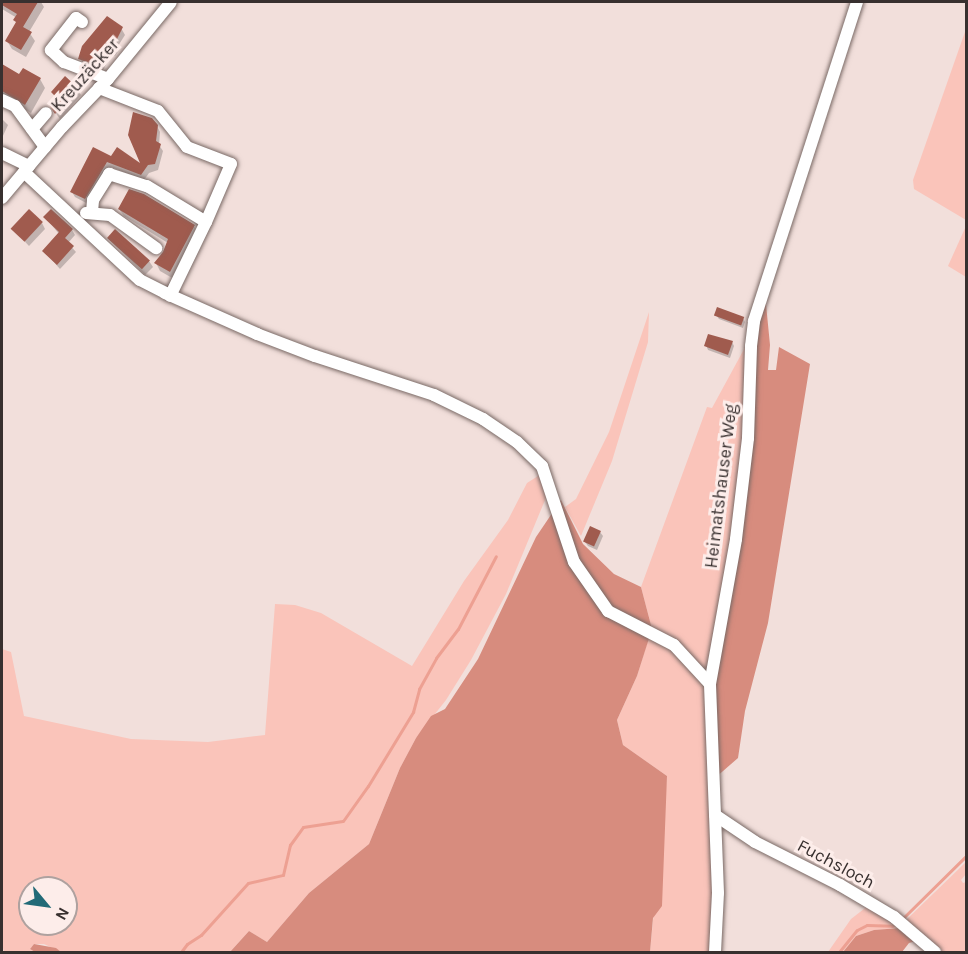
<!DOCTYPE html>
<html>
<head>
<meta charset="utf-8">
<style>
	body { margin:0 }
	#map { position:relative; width:968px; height:954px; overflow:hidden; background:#f2dfdb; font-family:Karla,sans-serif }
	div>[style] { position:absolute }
	.green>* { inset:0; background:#fac4ba }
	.forest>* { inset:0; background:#d78c7e }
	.shadow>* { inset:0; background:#0003 }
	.stream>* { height:3px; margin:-1.5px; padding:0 1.5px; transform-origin:1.5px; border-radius:1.5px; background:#eda092 }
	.building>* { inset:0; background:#a05b4e; transform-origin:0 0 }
	.roads { filter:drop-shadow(0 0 2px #796965) drop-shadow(0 0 2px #796965) }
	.minor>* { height:12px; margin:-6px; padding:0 6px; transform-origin:6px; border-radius:6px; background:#fff }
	span { translate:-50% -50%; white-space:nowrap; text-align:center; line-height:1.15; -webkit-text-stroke:6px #fdedea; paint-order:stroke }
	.street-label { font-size:18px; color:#38302f }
	.frame { position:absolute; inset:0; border:3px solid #38302f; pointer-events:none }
	.north { position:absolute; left:18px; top:876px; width:60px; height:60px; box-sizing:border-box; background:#fdedea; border:2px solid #aea19f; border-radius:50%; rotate:119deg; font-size:16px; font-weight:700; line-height:24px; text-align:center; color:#38302f }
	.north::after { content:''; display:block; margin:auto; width:21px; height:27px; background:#226a77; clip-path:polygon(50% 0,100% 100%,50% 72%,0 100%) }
</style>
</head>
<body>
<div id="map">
	<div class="green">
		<i style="clip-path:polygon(966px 29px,966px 220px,914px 189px,913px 180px)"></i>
		<i style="clip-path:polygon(966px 226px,966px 277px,948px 266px)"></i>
		<i style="clip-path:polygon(649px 312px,648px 342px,612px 461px,581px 536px,565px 507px,576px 499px,609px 432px)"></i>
		<i style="clip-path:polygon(749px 340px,746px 441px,710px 665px,706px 669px,701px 668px,652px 629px,641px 587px,707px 407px,712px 408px)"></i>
		<i style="clip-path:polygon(evenodd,541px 469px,550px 488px,506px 594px,471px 660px,446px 700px,416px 738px,400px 768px,369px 844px,309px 893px,267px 942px,249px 931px,230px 952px,61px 952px,44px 944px,34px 944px,30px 949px,35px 952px,4px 952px,2px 944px,2px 649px,11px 652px,24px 716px,131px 739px,208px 742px,265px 735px,275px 604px,295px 605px,321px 613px,412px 666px,464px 581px,508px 520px,527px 483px,538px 476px,541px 469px,30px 888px,66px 888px,66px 924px,30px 924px,30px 888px)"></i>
		<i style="clip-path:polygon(649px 637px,662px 640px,700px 676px,706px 693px,714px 892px,710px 952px,650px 952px,667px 776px,623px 745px,617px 720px,637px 676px)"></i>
		<i style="clip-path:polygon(966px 862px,966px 874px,961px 880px,963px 883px,966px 882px,966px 952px,940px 952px,904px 922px)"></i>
		<i style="clip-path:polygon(869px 905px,900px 928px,874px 930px,856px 936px,843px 952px,828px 952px,851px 919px)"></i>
	</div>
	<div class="forest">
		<i style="clip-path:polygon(765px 294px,770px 345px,768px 370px,776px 370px,779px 347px,810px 364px,768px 623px,745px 711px,738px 758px,715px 778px,714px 682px,755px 346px)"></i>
		<i style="clip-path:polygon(561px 500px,583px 544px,614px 574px,641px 587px,652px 629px,637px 676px,617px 720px,623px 745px,667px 776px,662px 906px,653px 918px,650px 952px,230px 952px,249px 931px,267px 942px,309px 893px,369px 844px,400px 768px,416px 738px,431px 716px,445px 709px,478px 659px,536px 537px)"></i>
		<i style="clip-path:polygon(900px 928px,916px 941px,909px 943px,902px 952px,843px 952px,856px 936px,874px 930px)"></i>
		<i style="clip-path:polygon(34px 944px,56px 948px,61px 952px,35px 952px,30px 949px)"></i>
	</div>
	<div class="shadow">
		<i style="clip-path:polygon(2px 2px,41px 2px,44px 7px,29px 32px,35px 41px,26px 57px,12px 49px,7px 41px,17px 24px,17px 18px,2px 9px)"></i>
		<i style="clip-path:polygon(121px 28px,125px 35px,118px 46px,120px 49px,115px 56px,112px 54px,102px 72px,84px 65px,80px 58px)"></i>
		<i style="clip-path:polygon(2px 66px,19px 76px,40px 79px,45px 88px,31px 113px,2px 96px)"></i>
		<i style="clip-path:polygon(77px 89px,81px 95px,60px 119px,55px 112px,57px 99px,53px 93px)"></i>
		<i style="clip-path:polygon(2px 119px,8px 125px,2px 138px)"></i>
		<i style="clip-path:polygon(157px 126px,160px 132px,159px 145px,163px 151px,158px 170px,149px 173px,144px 180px,111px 167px,88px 204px,75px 197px,72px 192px,111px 158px,144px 168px)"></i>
		<i style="clip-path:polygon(119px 209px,194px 226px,199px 234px,174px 279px,160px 271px,156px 263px,168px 243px,124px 216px)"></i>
		<i style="clip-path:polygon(45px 217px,72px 230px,75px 235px,68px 243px,76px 252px,60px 269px,44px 251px,59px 234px)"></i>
		<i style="clip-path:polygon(42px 223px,45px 229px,29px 246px,13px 229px)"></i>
		<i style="clip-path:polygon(108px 238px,149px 261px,153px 267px,145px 275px)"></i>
		<i style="clip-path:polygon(716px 315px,743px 318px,745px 322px,743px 328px,719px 319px)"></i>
		<i style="clip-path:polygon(732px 342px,734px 346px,730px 358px,708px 350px,706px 345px)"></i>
		<i style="clip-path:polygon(600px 532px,603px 536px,597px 550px,588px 546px,585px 542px)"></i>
	</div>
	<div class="stream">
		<i style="left:901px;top:920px;width:91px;rotate:-44.6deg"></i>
		<i style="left:181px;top:952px;width:10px;rotate:-53deg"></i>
		<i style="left:187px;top:944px;width:17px;rotate:-33deg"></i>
		<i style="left:201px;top:935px;width:70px;rotate:-47.9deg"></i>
		<i style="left:248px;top:883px;width:36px;rotate:-13deg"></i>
		<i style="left:283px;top:875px;width:31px;rotate:-77deg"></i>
		<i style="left:290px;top:845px;width:22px;rotate:-54deg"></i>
		<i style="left:303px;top:827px;width:40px;rotate:-8.5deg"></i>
		<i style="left:343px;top:821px;width:43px;rotate:-54.5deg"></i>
		<i style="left:368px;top:786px;width:87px;rotate:-58.7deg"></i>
		<i style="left:413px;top:712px;width:24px;rotate:-75deg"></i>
		<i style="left:419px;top:689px;width:35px;rotate:-61deg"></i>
		<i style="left:436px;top:658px;width:36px;rotate:-53deg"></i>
		<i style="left:458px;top:629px;width:82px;rotate:-62.5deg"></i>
		<i style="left:839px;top:952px;width:28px;rotate:-51deg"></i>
		<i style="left:857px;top:930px;width:11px;rotate:-27deg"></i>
		<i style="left:867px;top:925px;width:25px;rotate:2deg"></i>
		<i style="left:892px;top:926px;width:5px;rotate:-37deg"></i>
	</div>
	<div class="building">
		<i style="clip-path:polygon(2px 2px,38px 2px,23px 27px,32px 32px,21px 50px,5px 41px,16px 22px,13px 20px,17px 14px,2px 5px)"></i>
		<i style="clip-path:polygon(107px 16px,123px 27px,111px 51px,108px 49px,98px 66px,78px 59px,82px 46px)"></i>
		<i style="clip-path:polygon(2px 64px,19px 74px,23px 68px,41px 78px,25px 105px,2px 91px)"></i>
		<i style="clip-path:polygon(65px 76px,78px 88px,55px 114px,49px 105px,56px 97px,51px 92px)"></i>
		<i style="clip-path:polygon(133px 112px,152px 118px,158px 125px,156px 141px,161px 144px,155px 164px,148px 165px,141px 175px,107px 162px,85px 199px,70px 192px,93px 147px,111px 156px,117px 147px,140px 163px,128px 135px)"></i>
		<i style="clip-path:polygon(129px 189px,144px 194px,195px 225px,170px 272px,154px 263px,163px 252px,168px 239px,118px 209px)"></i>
		<i style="left:29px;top:209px;width:19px;height:27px;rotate:43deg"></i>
		<i style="clip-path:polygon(51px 209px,73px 229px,65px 238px,74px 246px,57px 265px,42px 251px,59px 232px,43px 217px)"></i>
		<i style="left:115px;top:229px;width:47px;height:12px;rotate:42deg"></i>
		<i style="left:717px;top:307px;width:29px;height:9px;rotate:20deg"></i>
		<i style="clip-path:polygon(708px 334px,733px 341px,728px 355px,704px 346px)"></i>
		<i style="left:590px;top:526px;width:12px;height:17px;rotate:24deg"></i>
	</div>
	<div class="roads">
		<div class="minor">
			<i style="left:82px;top:22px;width:7px;rotate:-146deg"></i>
			<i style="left:76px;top:18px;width:41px;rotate:128deg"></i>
			<i style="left:51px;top:50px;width:18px;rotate:43deg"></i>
			<i style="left:64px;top:62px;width:47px;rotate:21.1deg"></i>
			<i style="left:99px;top:88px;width:63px;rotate:21.3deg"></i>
			<i style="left:158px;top:111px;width:46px;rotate:51.1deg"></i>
			<i style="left:187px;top:147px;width:47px;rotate:21.1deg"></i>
			<i style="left:231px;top:164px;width:63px;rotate:113.3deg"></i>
			<i style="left:2px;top:100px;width:14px;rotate:25deg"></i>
			<i style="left:15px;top:106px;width:51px;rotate:53.8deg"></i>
			<i style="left:32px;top:129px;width:21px;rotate:-49deg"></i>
			<i style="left:2px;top:153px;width:30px;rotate:26deg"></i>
			<i style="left:24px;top:172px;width:158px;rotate:43deg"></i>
			<i style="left:140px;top:280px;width:28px;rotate:27deg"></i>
			<i style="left:165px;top:293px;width:101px;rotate:24deg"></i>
			<i style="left:257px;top:334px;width:62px;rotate:20.8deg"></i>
			<i style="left:315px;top:356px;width:125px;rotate:18.1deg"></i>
			<i style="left:434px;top:395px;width:55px;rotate:26.1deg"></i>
			<i style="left:483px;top:419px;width:41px;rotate:34.1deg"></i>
			<i style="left:517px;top:442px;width:35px;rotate:44deg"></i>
			<i style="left:542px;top:466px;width:101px;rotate:71.6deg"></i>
			<i style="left:574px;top:562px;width:60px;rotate:55.2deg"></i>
			<i style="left:608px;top:611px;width:74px;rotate:27.3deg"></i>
			<i style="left:674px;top:645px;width:53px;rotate:47.3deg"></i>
			<i style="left:2px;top:198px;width:93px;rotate:-49.8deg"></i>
			<i style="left:62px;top:127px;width:66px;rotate:-46.2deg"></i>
			<i style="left:108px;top:79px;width:99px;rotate:-50.7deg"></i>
			<i style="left:92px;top:212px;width:12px;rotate:-85deg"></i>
			<i style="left:93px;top:200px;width:31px;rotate:-58deg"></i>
			<i style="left:109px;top:174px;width:40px;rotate:18deg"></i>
			<i style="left:147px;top:186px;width:69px;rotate:31.4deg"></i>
			<i style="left:206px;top:222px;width:82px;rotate:115.9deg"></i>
			<i style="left:86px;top:213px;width:24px;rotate:5deg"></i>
			<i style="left:110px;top:215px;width:57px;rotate:35.7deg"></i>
			<i style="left:715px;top:815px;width:48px;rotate:34deg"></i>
			<i style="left:755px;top:842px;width:95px;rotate:26.8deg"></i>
			<i style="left:840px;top:885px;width:63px;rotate:30.7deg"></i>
			<i style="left:894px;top:917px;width:54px;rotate:40.5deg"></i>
			<i style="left:715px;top:952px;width:59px;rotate:-87.1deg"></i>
			<i style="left:718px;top:893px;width:209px;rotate:-92.2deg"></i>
			<i style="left:710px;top:684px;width:147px;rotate:-79.8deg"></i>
			<i style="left:736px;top:539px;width:102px;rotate:-83.2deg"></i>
			<i style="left:748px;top:438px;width:92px;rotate:-88.1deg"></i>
			<i style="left:751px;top:346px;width:25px;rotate:-83deg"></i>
			<i style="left:754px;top:321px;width:335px;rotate:-72.1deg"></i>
		</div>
	</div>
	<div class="street-label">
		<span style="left:85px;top:75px;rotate:-48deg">Kreuzäcker</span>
		<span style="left:721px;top:486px;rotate:-83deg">Heimatshauser Weg</span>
		<span style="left:836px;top:864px;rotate:28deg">Fuchsloch</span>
	</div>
	<div class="frame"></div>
	<div class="north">N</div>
</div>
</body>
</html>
